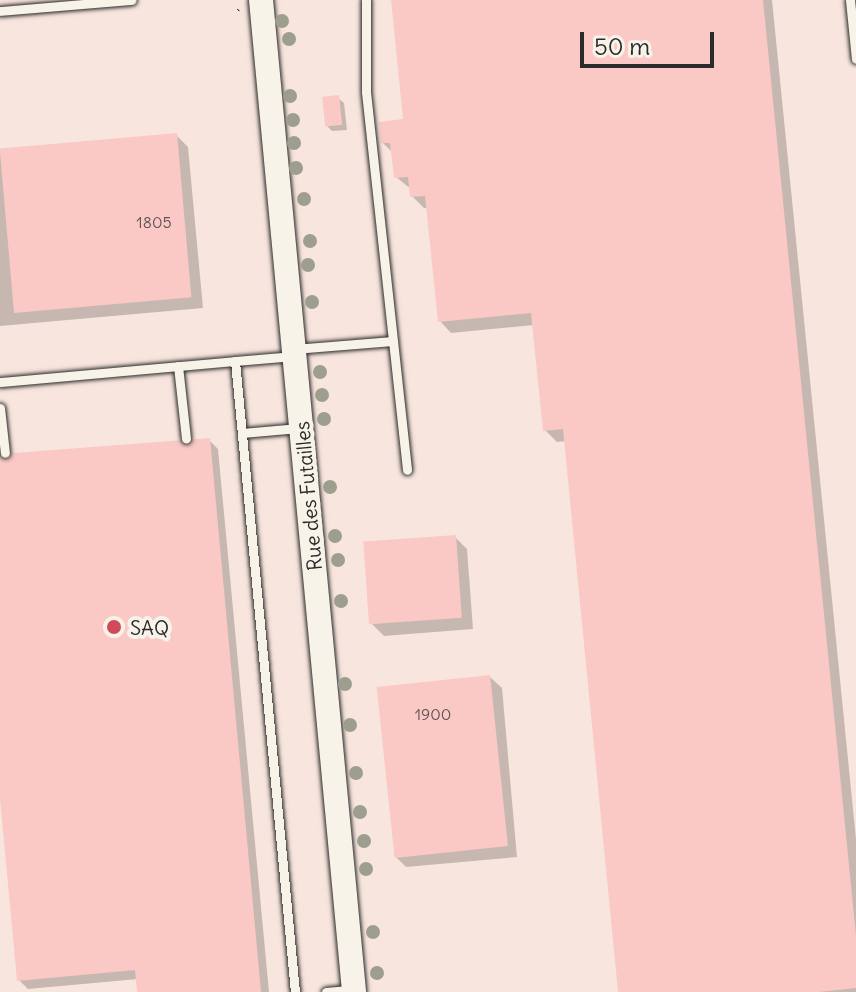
<!DOCTYPE html>
<html>
<head>
<meta charset="utf-8">
<style>
	body { margin:0 }
	#map { position:relative; width:856px; height:992px; overflow:hidden; background:#f7f3e8; font-family:Delius,sans-serif }
	div>[style] { position:absolute }
	.built>* { inset:0; background:#f8e6de; transform-origin:0 0 }
	.shadow>* { inset:0; background:#0003 }
	.building>* { inset:0; background:#fac9c6; transform-origin:0 0 }
	.path>* { height:3px; margin-top:-1.5px; transform-origin:0; background:repeating-linear-gradient(90deg,#2b2b2b 0 6px,transparent 0 12px) }
	.roads { filter:drop-shadow(0 0 2px #2b2b2b) drop-shadow(0 0 2px #2b2b2b) }
	.service>* { height:9px; margin:-4.5px; padding:0 4.5px; transform-origin:4.5px; border-radius:4.5px; background:#f7f3e8 }
	.tertiary>* { height:24px; margin:-12px; padding:0 12px; transform-origin:12px; border-radius:12px; background:#f7f3e8 }
	.trees>* { width:14px; height:14px; margin:-7px; border-radius:50%; background:#9e9e8f }
	.dots>* { width:22px; height:22px; translate:-50% -50%; box-sizing:border-box; border:4px solid #f7f3e8; border-radius:50% }
	span { translate:-50% -50%; white-space:nowrap; text-align:center; line-height:1.15; -webkit-text-stroke:8px #f7f3e8; paint-order:stroke }
	.number-label { font-size:16px; color:#5f5252 }
	.number-label span { -webkit-text-stroke-width:0 }
	.street-label { font-size:20px; color:#2b2b2b }
	.poi-label { font-size:20px; color:#2b2b2b }
	.left { translate:0 -50%; text-align:left }
	.scale { position:absolute; left:580px; top:32px; width:134px; height:36px; box-sizing:border-box; border:4px solid #2b2b2b; border-top:0; padding-left:10px; font-size:24px; line-height:28px; white-space:nowrap; color:#2b2b2b; -webkit-text-stroke:6px #f7f3e8; paint-order:stroke }
</style>
</head>
<body>
<div id="map">
	<div class="built">
		<i style="left:0;top:0;width:856px;height:992px"></i>
	</div>
	<div class="shadow">
		<i style="clip-path:polygon(393px 0,772px 0,856px 839px,856px 992px,620px 992px,566px 441px,557px 442px,545px 430px,534px 325px,451px 333px,440px 321px,428px 208px,424px 208px,412px 196px,411px 189px,396px 177px,393px 153px,383px 143px,405px 121px)"></i>
		<i style="clip-path:polygon(338px 98px,344px 103px,347px 130px,332px 131px,327px 126px)"></i>
		<i style="clip-path:polygon(176px 135px,188px 147px,203px 308px,0 326px,0 151px)"></i>
		<i style="clip-path:polygon(209px 440px,218px 449px,269px 992px,139px 992px,138px 979px,28px 989px,19px 980px,0 778px,0 458px)"></i>
		<i style="clip-path:polygon(455px 537px,467px 549px,473px 629px,384px 636px,372px 624px)"></i>
		<i style="clip-path:polygon(490px 677px,502px 688px,517px 857px,406px 867px,394px 855px)"></i>
	</div>
	<div class="building">
		<i style="clip-path:polygon(391px 0,763px 0,856px 936px,856px 988px,819px 992px,618px 992px,563px 429px,543px 431px,531px 313px,438px 322px,425px 196px,410px 197px,408px 177px,394px 178px,390px 143px,381px 143px,379px 122px,403px 119px)"></i>
		<i style="left:339px;top:95px;width:30px;height:17px;rotate:84deg"></i>
		<i style="left:177px;top:133px;width:165px;height:178px;rotate:85deg"></i>
		<i style="clip-path:polygon(210px 438px,261px 992px,137px 992px,135px 970px,17px 981px,0 799px,0 454px)"></i>
		<i style="left:456px;top:535px;width:83px;height:93px;rotate:86deg"></i>
		<i style="left:490px;top:675px;width:172px;height:114px;rotate:84deg"></i>
	</div>
	<div class="path">
		<i style="left:238px;top:10px;width:1px;rotate:-45deg"></i>
	</div>
	<div class="roads">
		<div class="service">
			<i style="left:366px;top:0;width:92px;rotate:90deg"></i>
			<i style="left:366px;top:92px;width:380px;rotate:83.8deg"></i>
			<i style="left:850px;top:0;width:59px;rotate:84.2deg"></i>
			<i style="left:0;top:11px;width:132px;rotate:-4.8deg"></i>
			<i style="left:294px;top:349px;width:99px;rotate:-4.6deg"></i>
			<i style="left:294px;top:356px;width:59px;rotate:175.2deg"></i>
			<i style="left:235px;top:361px;width:634px;rotate:84.57deg"></i>
			<i style="left:178px;top:366px;width:73px;rotate:83.7deg"></i>
			<i style="left:0;top:382px;width:236px;rotate:-5.1deg"></i>
			<i style="left:0;top:408px;width:45px;rotate:83.7deg"></i>
			<i style="left:242px;top:433px;width:57px;rotate:-5deg"></i>
			<i style="left:326px;top:992px;width:25px;rotate:-5deg"></i>
		</div>
		<div class="tertiary">
			<i style="left:261px;top:0;width:996px;rotate:84.64deg"></i>
		</div>
	</div>
	<div class="trees">
		<i style="left:282px;top:21px"></i>
		<i style="left:289px;top:39px"></i>
		<i style="left:290px;top:96px"></i>
		<i style="left:293px;top:120px"></i>
		<i style="left:294px;top:143px"></i>
		<i style="left:296px;top:168px"></i>
		<i style="left:304px;top:199px"></i>
		<i style="left:310px;top:241px"></i>
		<i style="left:308px;top:265px"></i>
		<i style="left:312px;top:302px"></i>
		<i style="left:320px;top:372px"></i>
		<i style="left:322px;top:395px"></i>
		<i style="left:324px;top:419px"></i>
		<i style="left:330px;top:487px"></i>
		<i style="left:335px;top:536px"></i>
		<i style="left:338px;top:560px"></i>
		<i style="left:341px;top:601px"></i>
		<i style="left:345px;top:684px"></i>
		<i style="left:350px;top:725px"></i>
		<i style="left:356px;top:773px"></i>
		<i style="left:360px;top:812px"></i>
		<i style="left:364px;top:841px"></i>
		<i style="left:366px;top:869px"></i>
		<i style="left:373px;top:932px"></i>
		<i style="left:377px;top:973px"></i>
	</div>
	<div class="dots">
		<i style="left:114px;top:627px;background:#d1495b"></i>
	</div>
	<div class="number-label">
		<span style="left:154px;top:222px">1805</span>
		<span style="left:433px;top:714px">1900</span>
	</div>
	<div class="street-label">
		<span style="left:308px;top:496px;rotate:-95deg">Rue des Futailles</span>
	</div>
	<div class="poi-label">
		<span class="left" style="left:130px;top:627px">SAQ</span>
	</div>
	<div class="scale">50 m</div>
</div>
</body>
</html>
